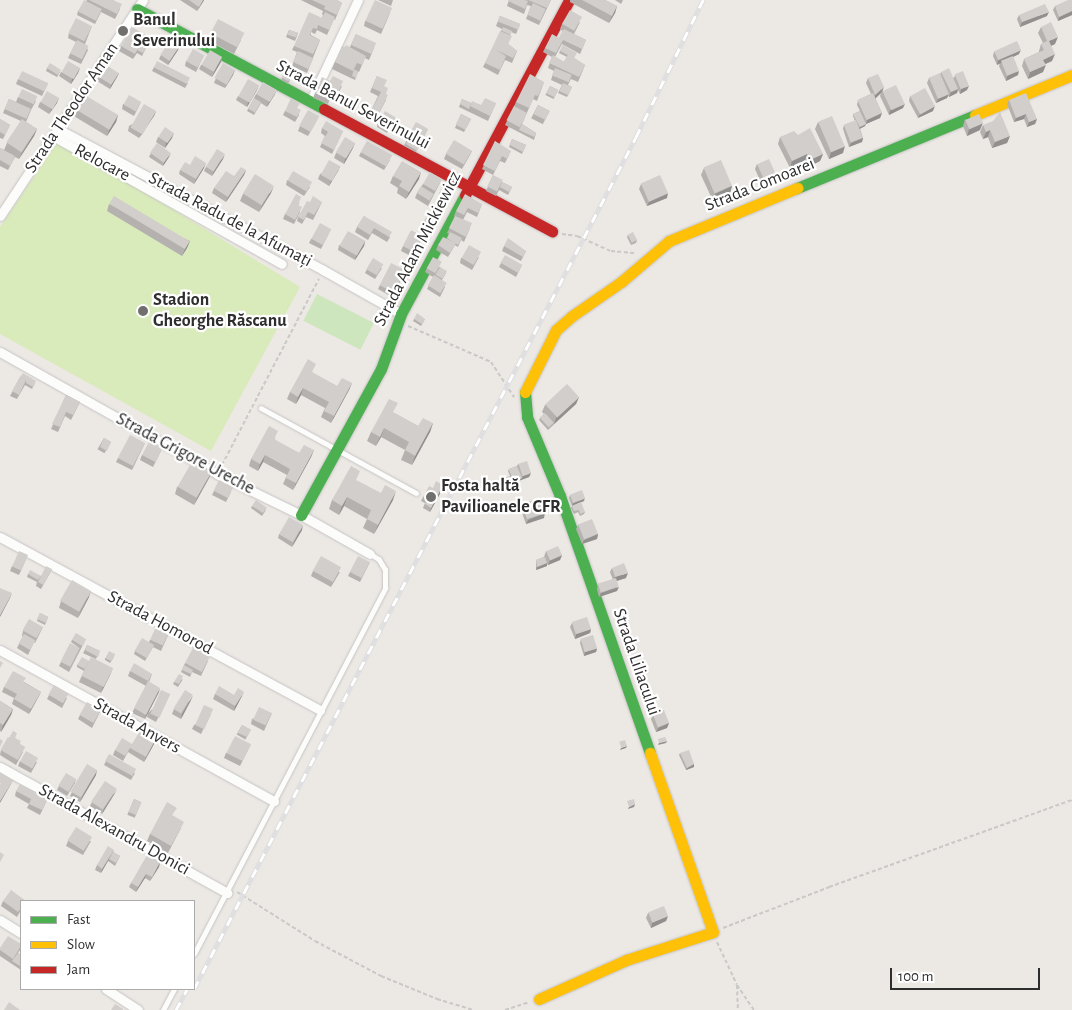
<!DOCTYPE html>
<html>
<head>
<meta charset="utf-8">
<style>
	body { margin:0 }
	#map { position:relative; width:1072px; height:1010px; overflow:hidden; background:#ece8e4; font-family:"Alegreya Sans",sans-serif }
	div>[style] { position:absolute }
	.green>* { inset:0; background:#cee6be; transform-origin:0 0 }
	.pitch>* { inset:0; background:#d9eabb }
	.path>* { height:2px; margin-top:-1px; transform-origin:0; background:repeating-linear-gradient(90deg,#c9c9c8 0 4px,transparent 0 6.5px) }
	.roads { filter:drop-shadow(0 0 1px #c5c4c5) drop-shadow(0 0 1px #c5c4c5) }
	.lane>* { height:4.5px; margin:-2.25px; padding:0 2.25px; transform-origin:2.25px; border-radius:2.25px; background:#fcfcfb }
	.street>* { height:9px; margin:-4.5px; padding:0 4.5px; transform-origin:4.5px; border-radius:4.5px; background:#fcfcfb }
	.fast>* { height:11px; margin:-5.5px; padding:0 5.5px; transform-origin:5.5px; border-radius:5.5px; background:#4caf50 }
	.slow>* { height:11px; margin:-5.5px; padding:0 5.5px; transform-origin:5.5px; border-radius:5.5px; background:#ffc107 }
	.jam>* { height:11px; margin:-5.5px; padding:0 5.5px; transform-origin:5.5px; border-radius:5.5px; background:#c62828 }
	.rail>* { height:5px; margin-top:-2.5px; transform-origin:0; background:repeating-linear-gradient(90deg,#fff 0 9px,#dfdfe1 0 18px); box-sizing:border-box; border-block:1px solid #dfdfe1 }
	.wall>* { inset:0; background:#b4b1af; transform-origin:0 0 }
	.shaded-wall>* { inset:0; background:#92908e }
	.building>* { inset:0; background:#d1cecb; transform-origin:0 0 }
	.dots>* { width:14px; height:14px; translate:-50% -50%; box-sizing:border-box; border:2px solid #fff; border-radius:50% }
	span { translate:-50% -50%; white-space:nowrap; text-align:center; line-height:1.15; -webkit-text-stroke:4.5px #fff; paint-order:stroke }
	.poi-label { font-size:18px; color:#2e2e2e; font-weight:700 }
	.left { translate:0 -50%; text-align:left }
	.street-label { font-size:18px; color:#2e2e2e }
	.legend { position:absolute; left:20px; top:900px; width:175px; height:90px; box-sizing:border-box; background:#fff; border:1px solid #ababab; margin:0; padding:6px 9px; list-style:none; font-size:15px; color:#2e2e2e }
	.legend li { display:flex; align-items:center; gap:10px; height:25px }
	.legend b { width:25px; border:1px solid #ababab }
	.scale { position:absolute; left:890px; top:968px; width:150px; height:22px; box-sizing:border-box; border:2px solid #2e2e2e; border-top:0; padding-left:6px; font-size:15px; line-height:18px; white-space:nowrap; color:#2e2e2e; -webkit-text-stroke:4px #fff; paint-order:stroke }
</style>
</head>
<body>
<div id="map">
	<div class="green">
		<i style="left:317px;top:294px;width:64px;height:30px;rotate:27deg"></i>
	</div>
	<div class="pitch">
		<i style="clip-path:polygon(59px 140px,300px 287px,211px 451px,0 334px,0 227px)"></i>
	</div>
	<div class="path">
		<i style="left:562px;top:234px;width:15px;rotate:8deg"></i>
		<i style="left:577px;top:236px;width:37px;rotate:24deg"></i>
		<i style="left:611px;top:251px;width:25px;rotate:5deg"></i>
		<i style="left:408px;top:326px;width:90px;rotate:23.4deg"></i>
		<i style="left:491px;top:362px;width:42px;rotate:56.7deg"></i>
		<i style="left:222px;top:465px;width:210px;rotate:-62.5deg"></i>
		<i style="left:237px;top:892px;width:92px;rotate:32.1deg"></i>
		<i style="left:315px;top:941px;width:75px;rotate:27.9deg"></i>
		<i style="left:381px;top:976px;width:61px;rotate:22.3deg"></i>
		<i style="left:437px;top:999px;width:37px;rotate:17deg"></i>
		<i style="left:723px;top:928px;width:114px;rotate:-21.1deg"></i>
		<i style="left:829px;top:887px;width:258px;rotate:-19.7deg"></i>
		<i style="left:717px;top:942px;width:47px;rotate:65.1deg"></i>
		<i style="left:737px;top:985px;width:30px;rotate:56deg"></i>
		<i style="left:737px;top:985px;width:25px;rotate:88deg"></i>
		<i style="left:505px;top:1010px;width:25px;rotate:-18deg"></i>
	</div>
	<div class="roads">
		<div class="lane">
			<i style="left:261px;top:408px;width:177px;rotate:28.7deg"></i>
			<i style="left:194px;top:954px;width:413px;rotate:-62.4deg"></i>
			<i style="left:385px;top:588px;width:18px;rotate:-90deg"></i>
			<i style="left:385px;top:570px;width:12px;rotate:-121deg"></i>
			<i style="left:379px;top:560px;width:11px;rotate:-146deg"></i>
			<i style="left:163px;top:1010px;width:24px;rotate:-62deg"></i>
		</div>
		<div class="street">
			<i style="left:310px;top:102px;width:113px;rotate:-64.8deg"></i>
			<i style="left:58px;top:129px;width:300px;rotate:28deg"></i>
			<i style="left:323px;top:270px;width:90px;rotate:29.4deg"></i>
			<i style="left:53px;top:136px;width:262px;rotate:29.2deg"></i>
			<i style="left:0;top:216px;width:259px;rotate:-56.5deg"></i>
			<i style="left:0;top:352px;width:249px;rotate:29.3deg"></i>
			<i style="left:217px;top:474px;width:93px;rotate:26deg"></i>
			<i style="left:301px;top:515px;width:79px;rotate:29.5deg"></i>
			<i style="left:0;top:537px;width:364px;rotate:28.4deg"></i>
			<i style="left:0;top:650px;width:313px;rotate:28.9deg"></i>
			<i style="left:0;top:767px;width:260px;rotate:29deg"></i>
			<i style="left:0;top:920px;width:25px;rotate:32deg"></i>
			<i style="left:106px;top:989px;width:38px;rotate:33deg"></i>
		</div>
		<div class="fast">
			<i style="left:137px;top:9px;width:212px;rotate:28.1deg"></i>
			<i style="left:797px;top:188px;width:192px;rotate:-22.3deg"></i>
			<i style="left:525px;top:392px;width:25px;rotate:85deg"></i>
			<i style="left:527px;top:417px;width:86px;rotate:67.3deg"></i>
			<i style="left:560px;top:496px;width:272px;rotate:70.7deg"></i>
			<i style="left:301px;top:515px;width:166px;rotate:-61.3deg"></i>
			<i style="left:381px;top:369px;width:59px;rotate:-70deg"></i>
			<i style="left:401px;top:314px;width:135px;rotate:-61.7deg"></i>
		</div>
		<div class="slow">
			<i style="left:975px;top:115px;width:105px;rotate:-22.4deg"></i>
			<i style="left:525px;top:392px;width:69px;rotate:-63.4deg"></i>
			<i style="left:556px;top:330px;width:21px;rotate:-41deg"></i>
			<i style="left:572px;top:316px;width:60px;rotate:-34.8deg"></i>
			<i style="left:621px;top:282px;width:63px;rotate:-40.5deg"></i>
			<i style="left:669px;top:241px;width:139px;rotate:-22.5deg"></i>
			<i style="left:539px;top:999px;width:95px;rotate:-24.1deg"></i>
			<i style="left:626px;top:960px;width:91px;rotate:-17.8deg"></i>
			<i style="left:713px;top:932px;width:190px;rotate:-109.4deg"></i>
		</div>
		<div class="jam">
			<i style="left:324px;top:109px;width:259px;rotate:28.2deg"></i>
			<i style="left:465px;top:195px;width:221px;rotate:-61.9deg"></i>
		</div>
	</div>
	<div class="rail">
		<i style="left:194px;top:989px;width:960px;rotate:-62.58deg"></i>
		<i style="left:636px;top:137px;width:153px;rotate:-63.9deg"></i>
		<i style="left:176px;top:1010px;width:24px;rotate:-62deg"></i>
	</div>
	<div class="wall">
		<i style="clip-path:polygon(87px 0,113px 0,120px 9px,115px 19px,101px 12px,95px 24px,77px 15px,78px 11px)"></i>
		<i style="clip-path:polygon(180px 0,204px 0,197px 11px)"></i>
		<i style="clip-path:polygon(301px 0,337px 0,342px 3px,335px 20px,334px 19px,327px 35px,317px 30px,315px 34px,311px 32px,311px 35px,320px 40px,307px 73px,292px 66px,297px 52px,292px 50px,294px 46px,322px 18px,323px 15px,322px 14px,323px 11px)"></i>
		<i style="clip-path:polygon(378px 0,393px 0,391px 6px)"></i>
		<i style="clip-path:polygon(509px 0,551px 0,539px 25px,526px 19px,531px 6px,527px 5px,524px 14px,507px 6px)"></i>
		<i style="clip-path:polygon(570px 0,605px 0,617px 6px,615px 13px,609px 23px,570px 2px)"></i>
		<i style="clip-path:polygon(615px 0,623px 0,621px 4px)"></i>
		<i style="clip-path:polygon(1072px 0,1072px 15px,1058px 21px,1053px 10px,1055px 6px)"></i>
		<i style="clip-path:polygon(390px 13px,381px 34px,364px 26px,365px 21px)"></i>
		<i style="clip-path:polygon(1019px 15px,1047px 16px,1020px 27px,1017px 19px)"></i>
		<i style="clip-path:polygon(500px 16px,520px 24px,516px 34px,511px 32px,508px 44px,517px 51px,512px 63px,505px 60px,498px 75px,483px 67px,502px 29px,496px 26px)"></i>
		<i style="clip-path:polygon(580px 22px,574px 34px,586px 40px,580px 54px,562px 44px,555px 57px,564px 62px,567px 57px,559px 53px,563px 45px,574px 58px,585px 65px,578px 82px,571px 79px,568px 85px,572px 87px,567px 97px,558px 93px,562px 85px,551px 80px,554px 71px,548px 68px,552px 57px,543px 52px,545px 48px,559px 38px,563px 31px,560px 29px,562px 24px)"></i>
		<i style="clip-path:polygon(92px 26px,85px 44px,88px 50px,81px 64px,68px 58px,76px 42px,68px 38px,69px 33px)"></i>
		<i style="clip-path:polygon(1041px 27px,1055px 44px,1051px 46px,1052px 61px,1045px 64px,1043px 72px,1028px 79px,1022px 66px,1024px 59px,1039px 52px,1039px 51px,1041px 44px,1043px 43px,1038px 33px)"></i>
		<i style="clip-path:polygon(289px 30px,298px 33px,295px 41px,286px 37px)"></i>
		<i style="clip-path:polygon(210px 33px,241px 40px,234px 54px,208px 40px)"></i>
		<i style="clip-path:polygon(356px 34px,374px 48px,369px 60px,365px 58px,359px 72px,355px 70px,358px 72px,355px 80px,332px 69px,335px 62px,345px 47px,350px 47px)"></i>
		<i style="clip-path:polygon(145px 37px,150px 40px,142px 56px,137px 53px,133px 59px,119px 51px,121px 46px)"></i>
		<i style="clip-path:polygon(178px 50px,168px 65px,159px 59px,161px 55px)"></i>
		<i style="clip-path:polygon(994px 52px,1019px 54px,1013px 57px,1018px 75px,1006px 81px,999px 66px,1000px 63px,997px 65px,993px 56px)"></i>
		<i style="clip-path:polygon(204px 55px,196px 72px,185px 66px,186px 61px)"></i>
		<i style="clip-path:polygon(222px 57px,221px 62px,212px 77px,199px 69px,201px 65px)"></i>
		<i style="clip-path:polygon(154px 67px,188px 83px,185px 88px,152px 71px)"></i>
		<i style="clip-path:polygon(47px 68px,60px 72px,57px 77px,46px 71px)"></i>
		<i style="clip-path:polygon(80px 68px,78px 73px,71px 84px,59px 76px,61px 72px)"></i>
		<i style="clip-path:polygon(235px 70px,233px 75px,225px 88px,214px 83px,216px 78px)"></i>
		<i style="clip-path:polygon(941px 72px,954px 78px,955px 75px,967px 90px,960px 94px,958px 90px,957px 93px,949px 97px,948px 95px,947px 98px,936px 103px,927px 83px,929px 78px,940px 75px)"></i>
		<i style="clip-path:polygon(119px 73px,117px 77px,110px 89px,97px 81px,99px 77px)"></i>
		<i style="clip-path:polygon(293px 74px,288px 84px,281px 80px,282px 78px)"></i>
		<i style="clip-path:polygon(377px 76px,384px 86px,386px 100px,375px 121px,368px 117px,378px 96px,370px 92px)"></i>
		<i style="clip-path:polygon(868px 78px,903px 108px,889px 115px,880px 96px,881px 93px,875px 98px,882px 113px,880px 118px,866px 124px,865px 126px,860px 129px,863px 138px,862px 142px,849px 147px,843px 129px,844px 125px,855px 121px,853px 116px,853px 114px,860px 111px,857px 105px,858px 100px,871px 94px,866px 83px)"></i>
		<i style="clip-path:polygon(18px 79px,48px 83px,42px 96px,16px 84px)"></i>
		<i style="clip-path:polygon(544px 82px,537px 101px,533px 99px,522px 124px,536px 133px,534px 140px,505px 125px,516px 102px)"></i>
		<i style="clip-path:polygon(342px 86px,336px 98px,331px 96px,328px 104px,313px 98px,315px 93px)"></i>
		<i style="left:550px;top:86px;width:9px;height:10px;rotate:27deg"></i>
		<i style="clip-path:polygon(257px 90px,247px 107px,236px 100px,238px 96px)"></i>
		<i style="clip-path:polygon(256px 94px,275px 94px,267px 107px,261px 103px,254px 115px,247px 111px,254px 98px)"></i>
		<i style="clip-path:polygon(910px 96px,933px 111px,918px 118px,909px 101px)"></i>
		<i style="clip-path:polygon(18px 97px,36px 101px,31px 110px,26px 122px,37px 129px,34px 136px,19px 159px,15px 157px,8px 170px,0 166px,0 148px,4px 150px,7px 143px,21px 121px,3px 113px,9px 99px,16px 102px)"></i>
		<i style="clip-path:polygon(462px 99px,471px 103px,481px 105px,496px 103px,488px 121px,459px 107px)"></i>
		<i style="clip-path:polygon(1009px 100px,1037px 119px,1035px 124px,1027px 127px,1024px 119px,1014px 122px,1007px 104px)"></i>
		<i style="clip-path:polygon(40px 102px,57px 103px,49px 114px,38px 107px)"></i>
		<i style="clip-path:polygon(141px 102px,134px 116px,122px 109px,123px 104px)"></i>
		<i style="left:538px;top:105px;width:13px;height:15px;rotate:27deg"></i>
		<i style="clip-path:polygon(74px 108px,118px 115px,116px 122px,107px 136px,72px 115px)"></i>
		<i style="clip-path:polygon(298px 109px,299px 115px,295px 122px,283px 115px,285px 111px)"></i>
		<i style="clip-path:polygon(156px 111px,154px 116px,139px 138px,128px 131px,129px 126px)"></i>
		<i style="clip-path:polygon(461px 114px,471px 119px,464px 132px,455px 128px)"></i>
		<i style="clip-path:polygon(395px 117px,394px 122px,387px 133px,377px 127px,378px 122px)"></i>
		<i style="clip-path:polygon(0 119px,10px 125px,3px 139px,0 138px)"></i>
		<i style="clip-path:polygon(965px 119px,980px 130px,967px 136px,963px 126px)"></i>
		<i style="clip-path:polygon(317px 120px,308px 136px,298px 131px,300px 126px)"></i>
		<i style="clip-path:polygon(818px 122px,843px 153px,829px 159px,815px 129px)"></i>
		<i style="clip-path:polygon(983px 125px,1010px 136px,1007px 143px,992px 148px,988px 137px,983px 139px,980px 132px)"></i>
		<i style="clip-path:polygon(322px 128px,343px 131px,332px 154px,320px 147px,325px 136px,321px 133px)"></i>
		<i style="clip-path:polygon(428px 129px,416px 152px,404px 146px,409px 135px)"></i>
		<i style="clip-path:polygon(798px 135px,823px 154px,820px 161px,808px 167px,805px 160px,790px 168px,778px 144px,780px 137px)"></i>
		<i style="clip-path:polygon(158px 137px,172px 138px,165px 148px,156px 142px)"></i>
		<i style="clip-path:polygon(512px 139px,526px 145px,522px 154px,509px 147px)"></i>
		<i style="clip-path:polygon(495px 141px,509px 155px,505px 163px,500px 161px,493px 175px,502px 182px,512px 187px,508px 195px,499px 190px,496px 196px,486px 191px,493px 175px,482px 169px)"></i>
		<i style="clip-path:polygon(353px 148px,344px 164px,334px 158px,336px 153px)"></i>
		<i style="clip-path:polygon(472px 151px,470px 155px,462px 169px,444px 159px,446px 154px)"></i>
		<i style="clip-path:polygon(361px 152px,390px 160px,384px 170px,359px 156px)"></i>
		<i style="clip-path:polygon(151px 153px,169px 157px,163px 166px,149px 157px)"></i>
		<i style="clip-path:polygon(223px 159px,212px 176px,204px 171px,206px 167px)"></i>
		<i style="clip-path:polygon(757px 164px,776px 175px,774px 180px,762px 185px,755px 169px)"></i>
		<i style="clip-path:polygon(190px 165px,204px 168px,194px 184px,179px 174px,180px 170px)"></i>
		<i style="clip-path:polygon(340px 166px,338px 171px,329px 186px,318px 179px,320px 174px)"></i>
		<i style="clip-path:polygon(704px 168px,732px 186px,730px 193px,713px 201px,701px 175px)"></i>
		<i style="clip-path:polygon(246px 170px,244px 175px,226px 202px,212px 193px,214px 188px)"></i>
		<i style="clip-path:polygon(393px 176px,419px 179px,406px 199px,397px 193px,398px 188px,390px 183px)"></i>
		<i style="clip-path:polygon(287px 180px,310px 187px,304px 196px,286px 185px)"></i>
		<i style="clip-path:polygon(440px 183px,428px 206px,415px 198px,417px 193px,423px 184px)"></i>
		<i style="clip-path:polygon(641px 184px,667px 198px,647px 206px,639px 189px)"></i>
		<i style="clip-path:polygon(451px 188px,446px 198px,439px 194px,440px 192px)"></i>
		<i style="clip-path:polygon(271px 193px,259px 212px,240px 201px,243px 194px)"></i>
		<i style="clip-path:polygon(300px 202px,298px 205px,300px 212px,294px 224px,283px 219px,285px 214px)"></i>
		<i style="clip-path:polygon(310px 202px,322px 202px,313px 220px,306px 217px,302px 224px,297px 221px,298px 217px)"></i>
		<i style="clip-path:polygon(109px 204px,190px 241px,187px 248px,182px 256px,107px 211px)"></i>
		<i style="clip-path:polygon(482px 204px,477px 217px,467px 212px,463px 220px,470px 228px,464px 242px,461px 240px,458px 247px,455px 245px,448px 257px,436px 250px,438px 245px,447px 238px,449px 234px,447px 233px,455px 217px,454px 216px,456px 211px)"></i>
		<i style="clip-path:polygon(364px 216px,390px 237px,387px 242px,372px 233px,368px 240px,355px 232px,357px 227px)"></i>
		<i style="clip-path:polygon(423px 223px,431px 223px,428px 229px,422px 225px)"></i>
		<i style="clip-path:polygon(329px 233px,321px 249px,309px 243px,311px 239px)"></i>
		<i style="clip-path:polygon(628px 235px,637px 240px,636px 243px,631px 245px,627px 237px)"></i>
		<i style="clip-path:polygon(423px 236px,413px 257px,401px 251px,403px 246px)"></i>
		<i style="clip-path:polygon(365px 241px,364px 246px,355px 260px,338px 250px,339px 245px)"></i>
		<i style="clip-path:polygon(504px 246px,526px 251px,521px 261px,502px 251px)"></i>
		<i style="clip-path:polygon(479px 257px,472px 270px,460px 263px,461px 258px)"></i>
		<i style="clip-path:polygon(501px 263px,522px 265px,516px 277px,499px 267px)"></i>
		<i style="clip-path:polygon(440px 267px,446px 273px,442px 280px,445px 287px,440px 297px,427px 289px,433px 277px,425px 272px,427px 268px)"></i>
		<i style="clip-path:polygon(382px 268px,375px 279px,365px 273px,367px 269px)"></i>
		<i style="clip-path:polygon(404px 275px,392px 297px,378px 289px,380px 285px)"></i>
		<i style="clip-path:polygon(414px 319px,425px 319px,421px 326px,413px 321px)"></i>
		<i style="clip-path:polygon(314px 371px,312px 373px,337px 386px,352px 383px,349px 390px,331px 423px,321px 417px,325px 408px,301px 395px,296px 404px,287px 399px,290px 392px)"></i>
		<i style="clip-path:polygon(20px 377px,35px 383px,32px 389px,25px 385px,17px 399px,10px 396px)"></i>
		<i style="clip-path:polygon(66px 395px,80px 402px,71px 420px,65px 416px,58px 432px,51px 429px)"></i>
		<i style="clip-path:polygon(579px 397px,576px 404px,548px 430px,539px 420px,540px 418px,544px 414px,542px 412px,545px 405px)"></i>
		<i style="clip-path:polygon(394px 413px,418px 426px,433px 423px,430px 432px,412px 465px,401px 460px,405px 450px,381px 437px,376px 446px,367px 441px,371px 432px)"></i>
		<i style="clip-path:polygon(276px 437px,274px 440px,299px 453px,314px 450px,311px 457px,293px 490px,283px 484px,287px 475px,263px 462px,258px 471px,249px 466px,251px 459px)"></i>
		<i style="left:104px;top:438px;width:8px;height:13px;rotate:30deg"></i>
		<i style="clip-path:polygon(145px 443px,132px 470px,116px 462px,118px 458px)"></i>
		<i style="clip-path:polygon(163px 447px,153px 467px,140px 460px,142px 455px)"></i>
		<i style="clip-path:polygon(518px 464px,531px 473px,529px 477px,513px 483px,512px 482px,511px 483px,503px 487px,501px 481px,501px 479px,510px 476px,508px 471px,509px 469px,517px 466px)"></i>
		<i style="clip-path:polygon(212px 471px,209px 478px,194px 505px,175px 494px,177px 487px)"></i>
		<i style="clip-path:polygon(357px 481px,393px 500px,374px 534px,363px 528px,367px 519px,344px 506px,339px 515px,329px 509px,332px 500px)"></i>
		<i style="clip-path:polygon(433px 488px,442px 490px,430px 512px,423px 508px,425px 503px,421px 501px,423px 497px)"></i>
		<i style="clip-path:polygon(214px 491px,231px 492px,226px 502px,212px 495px)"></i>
		<i style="clip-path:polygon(570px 495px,584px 501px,572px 506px,569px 498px)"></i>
		<i style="clip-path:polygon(522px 505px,544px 518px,526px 524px,521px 510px)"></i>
		<i style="clip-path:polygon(252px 506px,266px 510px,262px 516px,251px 508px)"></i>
		<i style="clip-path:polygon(572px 506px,585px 512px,584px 514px,580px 516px,578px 512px,574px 514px,571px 508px)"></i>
		<i style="clip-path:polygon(578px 525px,598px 534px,597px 539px,582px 544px,576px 529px)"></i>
		<i style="clip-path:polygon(302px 530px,292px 547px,278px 538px,279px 534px)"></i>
		<i style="clip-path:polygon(546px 551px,562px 555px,560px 560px,548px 565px,547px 564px,547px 566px,536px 570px,536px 560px,544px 557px)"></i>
		<i style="clip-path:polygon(26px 559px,19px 575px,10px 571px,12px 566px)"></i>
		<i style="clip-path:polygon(370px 562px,360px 582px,348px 576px,350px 572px)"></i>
		<i style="clip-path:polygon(612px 568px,626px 578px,617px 581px,617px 591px,599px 597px,597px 589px,598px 584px,613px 580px,610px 572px)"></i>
		<i style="clip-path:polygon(52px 569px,50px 573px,41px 589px,36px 586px,37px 582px,27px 577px,28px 574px,41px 576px)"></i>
		<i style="clip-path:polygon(313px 571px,340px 572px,331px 587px,311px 576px)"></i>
		<i style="clip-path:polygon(89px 597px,78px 618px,59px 608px,61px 601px)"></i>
		<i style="clip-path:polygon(40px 613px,48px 617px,45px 625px,37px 621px)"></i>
		<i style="clip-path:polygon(572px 623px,591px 629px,590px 633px,575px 639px,570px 627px)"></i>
		<i style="clip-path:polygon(43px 627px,35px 643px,34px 642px,28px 655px,17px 648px,23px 636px,22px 636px,23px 631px)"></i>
		<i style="clip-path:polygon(169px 633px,161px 651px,153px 647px,145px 661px,134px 654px,135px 651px,149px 642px,150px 640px)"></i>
		<i style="clip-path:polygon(86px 639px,69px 672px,59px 666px,61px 662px,78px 647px,71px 642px,72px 640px)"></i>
		<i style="clip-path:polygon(581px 639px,597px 648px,596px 652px,584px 656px,580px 643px)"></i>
		<i style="left:87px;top:645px;width:14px;height:9px;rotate:25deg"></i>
		<i style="clip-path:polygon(114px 657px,110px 663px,105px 660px,105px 658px)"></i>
		<i style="clip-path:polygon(89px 661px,110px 675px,101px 693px,79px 682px,84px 671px,77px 667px,77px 665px)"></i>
		<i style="clip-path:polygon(208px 661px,201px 676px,192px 672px,190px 677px,181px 672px,185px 663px)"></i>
		<i style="clip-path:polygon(130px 671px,152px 674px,149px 682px,159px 692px,145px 719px,132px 713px,146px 686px,128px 676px)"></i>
		<i style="clip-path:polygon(183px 679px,178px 687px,173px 684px,174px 682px)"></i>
		<i style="clip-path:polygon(24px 682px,41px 692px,29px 714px,12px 704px,14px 698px,2px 692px,4px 687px)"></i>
		<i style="clip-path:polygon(170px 694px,156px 722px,147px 717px,148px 713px)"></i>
		<i style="clip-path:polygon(215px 694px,234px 695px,242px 696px,234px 711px,213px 699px)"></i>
		<i style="clip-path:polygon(49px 695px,67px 698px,62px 708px,47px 699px)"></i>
		<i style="clip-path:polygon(191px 700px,181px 719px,172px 714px,174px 709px)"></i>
		<i style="clip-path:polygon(0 701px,13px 709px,11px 715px,1px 732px,0 731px)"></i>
		<i style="clip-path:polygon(101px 710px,92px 728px,78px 719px,80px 715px)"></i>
		<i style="clip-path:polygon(272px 713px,264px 731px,251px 724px,252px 719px)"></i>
		<i style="clip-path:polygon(211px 714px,201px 734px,192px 729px,194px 725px)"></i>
		<i style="clip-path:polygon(653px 715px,669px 723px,667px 728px,656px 732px,651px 719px)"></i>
		<i style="left:242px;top:725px;width:10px;height:11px;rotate:29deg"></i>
		<i style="clip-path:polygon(15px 738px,20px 744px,23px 752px,16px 765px,0 755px,1px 750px)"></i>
		<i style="clip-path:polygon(155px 740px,154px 744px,144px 762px,128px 752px,123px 761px,113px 755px,115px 750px,132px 744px)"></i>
		<i style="clip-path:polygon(251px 744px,240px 766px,224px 758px,226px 753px)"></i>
		<i style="clip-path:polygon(680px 753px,694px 764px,694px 767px,686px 770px,679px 755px)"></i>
		<i style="clip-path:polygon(20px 761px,37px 762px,31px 773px,18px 766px)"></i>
		<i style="clip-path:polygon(106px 761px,135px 773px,131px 780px,104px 765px)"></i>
		<i style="clip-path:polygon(96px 775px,80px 802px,70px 796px,72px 792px)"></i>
		<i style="clip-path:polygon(76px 779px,75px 783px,67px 796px,57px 790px,59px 786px)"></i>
		<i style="clip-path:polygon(16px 791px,48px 798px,40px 815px,27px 808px,29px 804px,15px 796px)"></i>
		<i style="clip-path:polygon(115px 793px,102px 814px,90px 806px,92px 802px)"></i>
		<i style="left:134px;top:799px;width:8px;height:17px;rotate:23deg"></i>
		<i style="clip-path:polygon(173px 816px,181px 828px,168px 853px,147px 841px,150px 834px)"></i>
		<i style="clip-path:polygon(68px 841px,91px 841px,83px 855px,66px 846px)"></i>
		<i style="clip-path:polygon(114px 850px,113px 852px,120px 856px,115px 866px,108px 861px,101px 873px,95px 870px,97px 865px)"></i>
		<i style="clip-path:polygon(160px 862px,159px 867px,150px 881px,145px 878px,136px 892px,129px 887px,131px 883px)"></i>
		<i style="clip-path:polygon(3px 901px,21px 910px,17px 917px,1px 906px)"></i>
		<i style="clip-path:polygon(648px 913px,668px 916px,666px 921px,651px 928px,646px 918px)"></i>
		<i style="clip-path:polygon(21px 944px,20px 950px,18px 953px,21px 956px,21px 970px,0 956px,0 948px)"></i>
	</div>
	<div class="shaded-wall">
		<i style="clip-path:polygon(203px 0,204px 0,203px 2px,197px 11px,199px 7px)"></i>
		<i style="clip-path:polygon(617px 6px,615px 13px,609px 23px,612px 16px)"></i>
		<i style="clip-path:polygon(1072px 11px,1072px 15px,1058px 21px,1059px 17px)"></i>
		<i style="clip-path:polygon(1049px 12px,1047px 16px,1020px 27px,1022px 22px)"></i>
		<i style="clip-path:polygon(1058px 37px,1055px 44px,1046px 48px,1049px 41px)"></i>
		<i style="clip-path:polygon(180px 45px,178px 50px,168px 65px,170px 60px)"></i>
		<i style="clip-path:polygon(1021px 50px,1019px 54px,997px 65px,998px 60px)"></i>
		<i style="clip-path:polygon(1055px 54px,1052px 61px,1041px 66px,1043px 60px)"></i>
		<i style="clip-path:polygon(222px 57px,221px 62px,212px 77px,214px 72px)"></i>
		<i style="clip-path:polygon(1046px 65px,1043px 72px,1028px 79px,1030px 72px)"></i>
		<i style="clip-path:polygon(80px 68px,78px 73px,71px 84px,72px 79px)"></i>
		<i style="clip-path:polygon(235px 70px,233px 75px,225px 88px,227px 84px)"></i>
		<i style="clip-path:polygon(1019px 71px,1018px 75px,1006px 81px,1007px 76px)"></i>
		<i style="clip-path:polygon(119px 73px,117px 77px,110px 89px,111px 85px)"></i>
		<i style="clip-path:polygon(259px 85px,257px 90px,247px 107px,248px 102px)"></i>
		<i style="clip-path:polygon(969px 86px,967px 90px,960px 94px,961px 89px)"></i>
		<i style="clip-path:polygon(884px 87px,882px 92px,882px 91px,881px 93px,874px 100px,875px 95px)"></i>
		<i style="clip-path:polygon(958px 89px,957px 93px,949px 97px,951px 92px)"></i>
		<i style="clip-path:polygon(277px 90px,275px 94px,267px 107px,269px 102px)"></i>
		<i style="clip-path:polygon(949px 94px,947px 98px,936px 103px,938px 99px)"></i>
		<i style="clip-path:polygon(59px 98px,57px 103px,49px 114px,51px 110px)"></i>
		<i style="clip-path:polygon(905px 104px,903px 108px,889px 115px,890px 110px)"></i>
		<i style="clip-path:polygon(935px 106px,933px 111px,918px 118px,920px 114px)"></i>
		<i style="clip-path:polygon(156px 111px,154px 116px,139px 138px,141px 134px)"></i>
		<i style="clip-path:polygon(882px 113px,880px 118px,866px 124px,867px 120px)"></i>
		<i style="clip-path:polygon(1026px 114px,1024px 119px,1014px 122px,1016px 118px)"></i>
		<i style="clip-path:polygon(118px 115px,116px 122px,107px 136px,109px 130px)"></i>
		<i style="clip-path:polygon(1037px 119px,1035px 124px,1027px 127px,1029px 122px)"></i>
		<i style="clip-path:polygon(983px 123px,980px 130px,967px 136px,969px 129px)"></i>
		<i style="clip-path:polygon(866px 124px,865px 126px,859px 129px,860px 127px)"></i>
		<i style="clip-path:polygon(37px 129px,34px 136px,19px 159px,22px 153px)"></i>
		<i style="clip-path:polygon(990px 130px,988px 137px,983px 139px,986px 132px)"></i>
		<i style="clip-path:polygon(174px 133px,172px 138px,165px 148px,166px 143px)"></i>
		<i style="clip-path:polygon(1010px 136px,1007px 143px,992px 148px,995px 142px)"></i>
		<i style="clip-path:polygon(863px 138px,862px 142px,849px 147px,851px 143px)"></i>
		<i style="clip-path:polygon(355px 143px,353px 148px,344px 164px,345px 159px)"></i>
		<i style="clip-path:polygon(845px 146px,843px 153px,829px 159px,831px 152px)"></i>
		<i style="clip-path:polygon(171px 153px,169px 157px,163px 166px,164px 162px)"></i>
		<i style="clip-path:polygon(225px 154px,223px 159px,212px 176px,214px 171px)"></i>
		<i style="clip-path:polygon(807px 154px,805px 160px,790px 168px,792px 161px)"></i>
		<i style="clip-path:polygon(823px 154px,820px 161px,808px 167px,810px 160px)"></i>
		<i style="clip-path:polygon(206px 163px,204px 168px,194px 184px,196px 179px)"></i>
		<i style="clip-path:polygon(340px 166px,338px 171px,329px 186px,331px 181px)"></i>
		<i style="clip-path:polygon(246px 170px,244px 175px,226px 202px,228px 197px)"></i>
		<i style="clip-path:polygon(421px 172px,419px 179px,406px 199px,409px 192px)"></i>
		<i style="clip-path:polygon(776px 175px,774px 180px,762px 185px,763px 180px)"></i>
		<i style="clip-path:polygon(274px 186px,271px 193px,259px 212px,262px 206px)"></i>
		<i style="clip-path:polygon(732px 186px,730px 193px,713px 201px,715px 194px)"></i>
		<i style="clip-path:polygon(668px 193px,667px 198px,647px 206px,649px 202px)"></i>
		<i style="clip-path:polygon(190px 241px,187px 248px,182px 256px,185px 249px)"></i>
		<i style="clip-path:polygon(365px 241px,364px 246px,355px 260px,356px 256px)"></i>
		<i style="clip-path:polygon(352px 383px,349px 390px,331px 423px,334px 416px)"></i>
		<i style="clip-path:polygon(303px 388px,301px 395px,296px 404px,298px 397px)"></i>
		<i style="clip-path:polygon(579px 397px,576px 404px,554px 424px,556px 418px)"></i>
		<i style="clip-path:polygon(433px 423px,430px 432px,412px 465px,415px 456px)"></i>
		<i style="clip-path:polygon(384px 428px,381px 437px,376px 446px)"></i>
		<i style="clip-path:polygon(314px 450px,311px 457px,293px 490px,296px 483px)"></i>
		<i style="clip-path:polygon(265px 455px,263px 462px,258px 471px,260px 464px)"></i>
		<i style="clip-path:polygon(212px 471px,209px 478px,194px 505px,197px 498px)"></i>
		<i style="clip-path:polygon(531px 473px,529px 477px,513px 483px,514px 481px,522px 478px,523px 476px)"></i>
		<i style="clip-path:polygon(512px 481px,511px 483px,503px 487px,504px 485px)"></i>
		<i style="clip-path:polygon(443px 485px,442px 490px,430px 512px,431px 508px)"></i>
		<i style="clip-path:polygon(396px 491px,393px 500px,374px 534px,378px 525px)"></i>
		<i style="clip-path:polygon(347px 497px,344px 506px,339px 515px,342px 506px)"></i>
		<i style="clip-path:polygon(585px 498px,584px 501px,572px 506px,573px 503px)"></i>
		<i style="clip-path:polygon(545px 513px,544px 518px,526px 524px,528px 520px)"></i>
		<i style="clip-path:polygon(303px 525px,302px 530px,292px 547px,294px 542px)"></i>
		<i style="clip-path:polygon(598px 534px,597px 539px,582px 544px,584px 540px)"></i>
		<i style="clip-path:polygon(562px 555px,560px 560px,548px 565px,550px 560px)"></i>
		<i style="clip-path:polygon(547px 563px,547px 566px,536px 570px,537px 567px)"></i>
		<i style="clip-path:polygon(628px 573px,626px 578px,613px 582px,615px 577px)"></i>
		<i style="clip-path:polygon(619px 587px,617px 591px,599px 597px,601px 593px)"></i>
		<i style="clip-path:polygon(91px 591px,89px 597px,78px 618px,81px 611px)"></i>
		<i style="clip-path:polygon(12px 593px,10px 598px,0 617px,0 615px)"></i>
		<i style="clip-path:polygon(591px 629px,590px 633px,575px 639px,576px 634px)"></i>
		<i style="clip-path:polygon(597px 648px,596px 652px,584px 656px,585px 652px)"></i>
		<i style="clip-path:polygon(113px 668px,110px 675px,101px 693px,103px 687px)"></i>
		<i style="clip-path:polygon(160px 688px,159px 692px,145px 719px,146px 715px)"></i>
		<i style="clip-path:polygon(41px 692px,39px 696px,29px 714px,31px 709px)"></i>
		<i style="clip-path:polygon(244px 692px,242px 696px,234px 711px,235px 706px)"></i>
		<i style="clip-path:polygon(193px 695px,191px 700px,181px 719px,182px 714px)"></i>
		<i style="clip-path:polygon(13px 709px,11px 715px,1px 732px,3px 725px)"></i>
		<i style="clip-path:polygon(669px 723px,667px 728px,656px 732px,658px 728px)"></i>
		<i style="clip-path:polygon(155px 740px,154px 744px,144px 762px,146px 757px)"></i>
		<i style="clip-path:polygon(667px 741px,666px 743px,658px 745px,659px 743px)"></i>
		<i style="clip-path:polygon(627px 746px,626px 748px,620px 750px,621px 748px)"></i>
		<i style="clip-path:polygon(694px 764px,694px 767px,686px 770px,687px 768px)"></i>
		<i style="clip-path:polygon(97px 770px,96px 775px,80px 802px,82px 797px)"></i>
		<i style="clip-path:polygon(13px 780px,11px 784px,0 803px,0 801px)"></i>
		<i style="clip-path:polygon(117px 789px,115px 793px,102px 814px,104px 809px)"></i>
		<i style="clip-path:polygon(635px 804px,634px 807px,628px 809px,629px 807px)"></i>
		<i style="clip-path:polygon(114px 850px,112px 854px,101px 873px,102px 869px)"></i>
		<i style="clip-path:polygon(160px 862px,159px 867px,150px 881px,152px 877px)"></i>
		<i style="clip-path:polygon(146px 874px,145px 878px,136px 892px,138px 887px)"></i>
		<i style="clip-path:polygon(668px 916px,666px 921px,651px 928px,652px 923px)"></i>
	</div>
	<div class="building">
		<i style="left:84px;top:0;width:20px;height:13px;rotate:27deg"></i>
		<i style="clip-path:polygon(89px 0,113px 0,122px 4px,117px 14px)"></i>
		<i style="clip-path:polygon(189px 0,203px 0,199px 7px)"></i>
		<i style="clip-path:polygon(312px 0,337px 0,342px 3px,337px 15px,324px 9px,325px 6px)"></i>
		<i style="left:375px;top:0;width:19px;height:23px;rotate:25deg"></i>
		<i style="clip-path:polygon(509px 0,525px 0,528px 1px,525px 9px,508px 1px)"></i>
		<i style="clip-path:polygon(528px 0,551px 0,547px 8px)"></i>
		<i style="clip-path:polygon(582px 0,605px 0,617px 6px,612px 16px)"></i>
		<i style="clip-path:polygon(1068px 0,1072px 0,1072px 11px,1059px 17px,1055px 6px)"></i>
		<i style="left:533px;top:3px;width:14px;height:13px;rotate:25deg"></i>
		<i style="clip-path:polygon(1045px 4px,1049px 12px,1022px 22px,1019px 15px)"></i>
		<i style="left:570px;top:10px;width:14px;height:16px;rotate:30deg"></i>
		<i style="clip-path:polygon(309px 12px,322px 18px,325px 12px,335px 17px,329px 30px,318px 25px,317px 29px,313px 28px,310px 35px,320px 40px,313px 54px,294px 46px)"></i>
		<i style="left:500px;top:16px;width:22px;height:6px;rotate:22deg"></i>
		<i style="left:76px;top:18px;width:18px;height:17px;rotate:27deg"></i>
		<i style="left:218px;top:19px;width:30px;height:16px;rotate:28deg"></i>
		<i style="clip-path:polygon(1051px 22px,1058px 37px,1049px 41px,1055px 54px,1043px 60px,1046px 65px,1030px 72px,1024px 59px,1044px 50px,1041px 44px,1047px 41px,1041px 27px)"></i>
		<i style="left:132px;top:27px;width:16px;height:22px;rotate:30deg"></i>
		<i style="left:503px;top:27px;width:10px;height:4px;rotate:24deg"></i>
		<i style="clip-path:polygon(564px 29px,586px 40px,582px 49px,563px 40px,556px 53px,545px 48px,552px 34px,559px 38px)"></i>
		<i style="left:289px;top:30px;width:9px;height:5px;rotate:18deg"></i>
		<i style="clip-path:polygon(500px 31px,512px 36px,508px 44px,517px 51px,513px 58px,496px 50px,506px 56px,500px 70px,485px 63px)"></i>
		<i style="left:356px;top:34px;width:22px;height:12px;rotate:24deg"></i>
		<i style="clip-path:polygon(145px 37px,150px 40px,143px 53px,137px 50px)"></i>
		<i style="left:171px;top:39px;width:11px;height:19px;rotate:34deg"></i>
		<i style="left:77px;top:40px;width:13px;height:15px;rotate:27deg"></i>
		<i style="left:1017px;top:41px;width:10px;height:25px;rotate:66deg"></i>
		<i style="clip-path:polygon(346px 45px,366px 56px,362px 65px,357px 63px,353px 71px,335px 62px,342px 46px,345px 47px)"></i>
		<i style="clip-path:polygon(563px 45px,577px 53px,574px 58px,560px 51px)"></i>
		<i style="left:193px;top:49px;width:13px;height:14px;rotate:29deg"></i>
		<i style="left:210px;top:50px;width:14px;height:17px;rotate:30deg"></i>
		<i style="left:298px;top:51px;width:17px;height:12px;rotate:25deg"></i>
		<i style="clip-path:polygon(568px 54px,585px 65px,579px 77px,549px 63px,553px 55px,564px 62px)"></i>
		<i style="left:1013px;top:56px;width:16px;height:13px;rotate:68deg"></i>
		<i style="left:68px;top:61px;width:14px;height:13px;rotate:30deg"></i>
		<i style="left:157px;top:61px;width:37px;height:7px;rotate:27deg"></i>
		<i style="left:50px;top:63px;width:13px;height:6px;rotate:32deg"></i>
		<i style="left:223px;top:63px;width:14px;height:17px;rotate:30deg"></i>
		<i style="left:106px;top:65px;width:15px;height:14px;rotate:32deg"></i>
		<i style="left:287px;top:68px;width:8px;height:11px;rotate:30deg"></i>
		<i style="left:555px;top:68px;width:18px;height:8px;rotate:22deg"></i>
		<i style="clip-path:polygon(949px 68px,958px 89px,951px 92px,941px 72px)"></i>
		<i style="clip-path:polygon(354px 69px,358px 72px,356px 78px,352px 76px)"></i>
		<i style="left:22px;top:71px;width:29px;height:9px;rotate:25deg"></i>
		<i style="left:963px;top:71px;width:16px;height:9px;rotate:68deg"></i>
		<i style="left:940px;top:73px;width:23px;height:12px;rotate:67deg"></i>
		<i style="clip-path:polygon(530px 74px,544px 82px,538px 96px,535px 95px,529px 108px,516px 102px)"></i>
		<i style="clip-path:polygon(878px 74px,884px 87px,875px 95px,868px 78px)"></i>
		<i style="clip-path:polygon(333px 76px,343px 81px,338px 93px,326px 88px,332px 93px,329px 100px,315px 93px,322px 77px,330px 81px)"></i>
		<i style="clip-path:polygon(377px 76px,387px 80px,384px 86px,388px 88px,386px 94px,388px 95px,377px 117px,370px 113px,381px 92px,372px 88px)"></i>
		<i style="left:248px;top:79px;width:13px;height:20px;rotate:29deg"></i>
		<i style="left:263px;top:82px;width:16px;height:14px;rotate:30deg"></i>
		<i style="left:563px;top:83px;width:10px;height:9px;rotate:24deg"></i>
		<i style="left:896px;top:85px;width:21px;height:15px;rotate:65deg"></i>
		<i style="left:550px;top:86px;width:9px;height:8px;rotate:27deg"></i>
		<i style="left:925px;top:88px;width:21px;height:17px;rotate:61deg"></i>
		<i style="left:22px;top:89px;width:17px;height:9px;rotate:25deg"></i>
		<i style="left:47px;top:91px;width:14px;height:13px;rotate:30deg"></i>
		<i style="left:873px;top:93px;width:22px;height:17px;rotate:66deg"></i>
		<i style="clip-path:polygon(1026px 93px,1037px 119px,1029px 122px,1026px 114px,1016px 118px,1009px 100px)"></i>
		<i style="left:83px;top:94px;width:41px;height:17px;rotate:31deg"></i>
		<i style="left:129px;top:95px;width:14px;height:11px;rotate:30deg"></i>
		<i style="left:254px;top:98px;width:8px;height:12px;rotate:30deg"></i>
		<i style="clip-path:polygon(291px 98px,300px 103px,297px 108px,301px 110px,297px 117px,285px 111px)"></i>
		<i style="clip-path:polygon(485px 98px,496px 103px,490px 116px,470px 106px,472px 101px,481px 105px)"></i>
		<i style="left:9px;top:99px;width:24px;height:11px;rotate:24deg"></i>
		<i style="clip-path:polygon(462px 99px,471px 103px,469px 109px,460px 104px)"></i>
		<i style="left:144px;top:104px;width:14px;height:27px;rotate:30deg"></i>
		<i style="left:538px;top:105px;width:13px;height:10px;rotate:27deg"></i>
		<i style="left:514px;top:106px;width:15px;height:16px;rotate:28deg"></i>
		<i style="left:308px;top:110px;width:13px;height:18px;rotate:29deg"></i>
		<i style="left:385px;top:111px;width:12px;height:13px;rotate:31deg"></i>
		<i style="clip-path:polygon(860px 111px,866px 124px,860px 127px,853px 114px)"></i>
		<i style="clip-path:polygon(1000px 112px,1010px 136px,995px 142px,990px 130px,986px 132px,983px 125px,993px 121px)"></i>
		<i style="left:461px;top:114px;width:11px;height:12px;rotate:27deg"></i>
		<i style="left:979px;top:114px;width:10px;height:15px;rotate:66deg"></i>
		<i style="left:832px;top:116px;width:33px;height:15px;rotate:67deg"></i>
		<i style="clip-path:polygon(0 119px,10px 125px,5px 135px,0 132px)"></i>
		<i style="left:22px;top:119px;width:18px;height:28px;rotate:34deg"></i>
		<i style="left:856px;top:120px;width:19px;height:13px;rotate:69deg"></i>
		<i style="clip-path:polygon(326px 121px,343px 131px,334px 150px,321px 143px,328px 132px,322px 128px)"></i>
		<i style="left:416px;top:122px;width:14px;height:15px;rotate:30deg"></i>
		<i style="clip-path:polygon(522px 124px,536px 133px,534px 137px,519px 130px)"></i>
		<i style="left:165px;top:127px;width:11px;height:12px;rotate:34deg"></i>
		<i style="clip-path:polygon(810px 128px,823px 154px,810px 160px,807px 154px,792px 161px,780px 137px,794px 131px,798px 135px)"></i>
		<i style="left:345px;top:137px;width:12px;height:18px;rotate:31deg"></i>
		<i style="left:409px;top:138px;width:13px;height:7px;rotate:29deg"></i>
		<i style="clip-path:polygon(512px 139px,526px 145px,523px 152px,510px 145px)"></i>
		<i style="left:454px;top:140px;width:21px;height:16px;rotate:31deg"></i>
		<i style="left:367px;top:141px;width:29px;height:13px;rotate:29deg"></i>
		<i style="clip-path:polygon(495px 141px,511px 151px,507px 159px,502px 156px,495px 171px,483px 165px)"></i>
		<i style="left:157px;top:143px;width:17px;height:12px;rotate:36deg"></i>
		<i style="clip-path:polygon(0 148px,15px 156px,10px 166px,0 160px)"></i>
		<i style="left:217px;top:149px;width:9px;height:21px;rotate:32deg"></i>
		<i style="clip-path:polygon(195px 156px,206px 163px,196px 179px,180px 170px,185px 162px,190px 165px)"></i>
		<i style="left:769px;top:159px;width:17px;height:13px;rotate:66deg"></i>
		<i style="left:329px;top:160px;width:13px;height:17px;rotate:29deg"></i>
		<i style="left:721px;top:160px;width:28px;height:19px;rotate:67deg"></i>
		<i style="clip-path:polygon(402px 161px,421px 172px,409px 192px,399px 186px,402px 181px,393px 176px)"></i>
		<i style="clip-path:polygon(241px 167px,246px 170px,228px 197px,214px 188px,226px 171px,234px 176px)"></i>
		<i style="left:293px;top:171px;width:22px;height:11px;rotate:30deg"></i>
		<i style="left:430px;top:172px;width:14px;height:14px;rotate:30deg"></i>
		<i style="left:255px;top:174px;width:22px;height:23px;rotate:32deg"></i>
		<i style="left:493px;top:175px;width:11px;height:13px;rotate:27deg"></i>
		<i style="left:660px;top:175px;width:20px;height:21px;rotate:66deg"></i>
		<i style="clip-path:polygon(502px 182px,512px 187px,509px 192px,500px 187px)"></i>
		<i style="clip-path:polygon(444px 184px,451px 188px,446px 195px,440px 192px)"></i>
		<i style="left:421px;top:186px;width:15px;height:8px;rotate:32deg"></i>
		<i style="clip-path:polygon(296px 194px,301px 197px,298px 205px,302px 207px,295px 220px,285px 214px)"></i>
		<i style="clip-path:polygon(465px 194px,482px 204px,478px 213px,468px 208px,464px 215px,456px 211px)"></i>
		<i style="left:114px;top:196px;width:88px;height:9px;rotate:31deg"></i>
		<i style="clip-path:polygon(313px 196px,322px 202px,314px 215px,308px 212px,304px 220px,298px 217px,307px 201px,310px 202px)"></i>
		<i style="clip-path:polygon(364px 216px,392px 232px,389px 237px,374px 228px,370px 235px,357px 227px)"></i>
		<i style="clip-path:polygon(455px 216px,472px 223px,466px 237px,449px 228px)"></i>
		<i style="clip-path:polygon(426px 217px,432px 221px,429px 226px,423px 223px)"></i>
		<i style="left:320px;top:223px;width:13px;height:18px;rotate:29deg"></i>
		<i style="left:411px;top:230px;width:13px;height:18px;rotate:27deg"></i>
		<i style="left:348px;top:231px;width:20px;height:17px;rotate:30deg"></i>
		<i style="clip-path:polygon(450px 232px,462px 238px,458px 245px,447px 238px)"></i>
		<i style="left:633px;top:232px;width:9px;height:6px;rotate:63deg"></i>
		<i style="clip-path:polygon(443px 237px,456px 243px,450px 253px,438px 245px)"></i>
		<i style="clip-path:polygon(508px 238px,526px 251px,523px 257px,504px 246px)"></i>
		<i style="left:469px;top:245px;width:14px;height:15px;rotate:30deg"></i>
		<i style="left:505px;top:255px;width:20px;height:9px;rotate:30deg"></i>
		<i style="left:433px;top:257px;width:10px;height:13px;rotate:29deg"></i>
		<i style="left:373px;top:258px;width:12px;height:13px;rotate:31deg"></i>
		<i style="left:391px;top:263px;width:16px;height:25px;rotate:27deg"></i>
		<i style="left:440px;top:267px;width:8px;height:9px;rotate:30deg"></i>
		<i style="left:434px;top:275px;width:15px;height:12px;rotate:32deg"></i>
		<i style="clip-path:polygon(417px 313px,425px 319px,422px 324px,414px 319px)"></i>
		<i style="clip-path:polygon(308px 359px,316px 364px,312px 372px,337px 386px,342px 378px,352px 383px,334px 416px,324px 411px,329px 402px,303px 388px,298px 397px,290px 392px)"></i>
		<i style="clip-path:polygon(23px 373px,36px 381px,33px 387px,26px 383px,26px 380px,20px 377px)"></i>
		<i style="clip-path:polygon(20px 377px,26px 380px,19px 395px,12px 391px)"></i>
		<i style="left:567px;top:384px;width:18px;height:30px;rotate:47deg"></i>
		<i style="clip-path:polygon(66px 395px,80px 402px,73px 415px,66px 412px,60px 427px,52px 424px)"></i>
		<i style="clip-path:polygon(389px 399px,398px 403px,393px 412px,418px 426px,423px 418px,433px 423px,415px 456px,405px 450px,409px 442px,384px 428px,380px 437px,371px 432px)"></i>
		<i style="left:545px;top:413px;width:13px;height:7px;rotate:48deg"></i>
		<i style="clip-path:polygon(269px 426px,278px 431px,274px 439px,299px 453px,304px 445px,314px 450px,296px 483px,286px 478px,290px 469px,265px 455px,260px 464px,251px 459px)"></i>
		<i style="left:130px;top:435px;width:17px;height:26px;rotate:28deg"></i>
		<i style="clip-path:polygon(104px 438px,111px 442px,107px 451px,100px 447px)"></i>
		<i style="left:150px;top:440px;width:15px;height:17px;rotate:28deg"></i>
		<i style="left:193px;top:460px;width:22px;height:31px;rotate:30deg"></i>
		<i style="left:527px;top:461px;width:13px;height:9px;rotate:72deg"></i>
		<i style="clip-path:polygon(351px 466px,360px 471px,356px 480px,381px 493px,385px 485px,396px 491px,378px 525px,367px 519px,371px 510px,347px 497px,342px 506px,332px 500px)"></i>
		<i style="left:517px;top:466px;width:13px;height:9px;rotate:67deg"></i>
		<i style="clip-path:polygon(510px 476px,512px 481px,504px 485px,501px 479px)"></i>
		<i style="left:219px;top:480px;width:16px;height:12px;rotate:27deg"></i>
		<i style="clip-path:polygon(436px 481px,443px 485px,431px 508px,425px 504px,427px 499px,423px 497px,429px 486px,433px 488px)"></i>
		<i style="left:582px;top:490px;width:9px;height:13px;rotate:69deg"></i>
		<i style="left:540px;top:498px;width:16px;height:19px;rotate:72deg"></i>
		<i style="clip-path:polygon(256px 500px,267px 508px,263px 513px,252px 506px)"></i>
		<i style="clip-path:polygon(581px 502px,585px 512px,580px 514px,579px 510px,574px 511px,572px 506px)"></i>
		<i style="left:289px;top:517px;width:16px;height:20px;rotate:30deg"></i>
		<i style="left:592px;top:519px;width:16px;height:15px;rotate:68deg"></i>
		<i style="left:558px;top:546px;width:10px;height:13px;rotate:66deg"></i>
		<i style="left:19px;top:551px;width:10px;height:17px;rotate:24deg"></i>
		<i style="left:321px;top:556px;width:23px;height:17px;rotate:29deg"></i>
		<i style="left:358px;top:556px;width:13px;height:18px;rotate:27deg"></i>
		<i style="clip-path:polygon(545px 557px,547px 563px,537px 567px,536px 560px)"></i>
		<i style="clip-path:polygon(624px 563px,628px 573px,615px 577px,612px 568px)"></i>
		<i style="clip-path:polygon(46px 566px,52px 569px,43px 585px,38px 582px)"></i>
		<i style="clip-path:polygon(30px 570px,41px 576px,38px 580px,28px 574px)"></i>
		<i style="left:616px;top:578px;width:9px;height:19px;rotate:72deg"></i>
		<i style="left:72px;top:580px;width:22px;height:24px;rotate:30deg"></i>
		<i style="clip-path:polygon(0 588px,12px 593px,0 615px)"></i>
		<i style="clip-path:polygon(40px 613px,48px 617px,46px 623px,37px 619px)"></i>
		<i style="left:587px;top:617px;width:13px;height:16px;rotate:72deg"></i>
		<i style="left:29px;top:619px;width:16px;height:13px;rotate:30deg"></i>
		<i style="left:156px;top:627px;width:14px;height:14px;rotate:25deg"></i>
		<i style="left:76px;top:633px;width:12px;height:8px;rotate:31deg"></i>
		<i style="left:24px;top:634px;width:13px;height:11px;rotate:29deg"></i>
		<i style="left:593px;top:635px;width:14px;height:13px;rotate:73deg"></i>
		<i style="left:142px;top:638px;width:14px;height:15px;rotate:30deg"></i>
		<i style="left:70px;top:643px;width:11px;height:21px;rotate:27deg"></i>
		<i style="clip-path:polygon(87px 645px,100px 651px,98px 657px,85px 650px)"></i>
		<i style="left:193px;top:648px;width:19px;height:17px;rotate:28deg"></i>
		<i style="left:109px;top:651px;width:7px;height:8px;rotate:27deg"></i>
		<i style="clip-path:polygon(82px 657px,89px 661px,85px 669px,77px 665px)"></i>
		<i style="left:91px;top:657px;width:25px;height:21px;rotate:27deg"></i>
		<i style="clip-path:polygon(0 661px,3px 663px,0 668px)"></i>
		<i style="clip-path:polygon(134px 663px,152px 674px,148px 681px,160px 688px,146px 715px,134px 708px,148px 681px,130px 671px)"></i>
		<i style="clip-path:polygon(184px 665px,193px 670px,191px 674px,182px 670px)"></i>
		<i style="clip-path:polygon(13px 671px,26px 678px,23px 682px,41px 692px,31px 709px,14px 699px,17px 694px,4px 687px)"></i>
		<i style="clip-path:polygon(179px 674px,183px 676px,179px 684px,174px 682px)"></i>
		<i style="left:54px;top:685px;width:17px;height:11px;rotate:31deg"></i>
		<i style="clip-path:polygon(219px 686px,234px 695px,238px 688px,244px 692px,235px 706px,215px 694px)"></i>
		<i style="left:161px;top:690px;width:10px;height:26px;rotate:24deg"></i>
		<i style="left:185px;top:690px;width:9px;height:22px;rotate:32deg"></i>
		<i style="clip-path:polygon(0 701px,13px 709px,3px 725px,0 723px)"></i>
		<i style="left:87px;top:702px;width:16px;height:15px;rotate:30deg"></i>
		<i style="left:204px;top:705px;width:10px;height:22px;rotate:24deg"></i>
		<i style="left:259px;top:707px;width:14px;height:14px;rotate:25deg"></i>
		<i style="left:664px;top:710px;width:14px;height:12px;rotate:69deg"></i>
		<i style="clip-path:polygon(242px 725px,251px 730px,247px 737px,238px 733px)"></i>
		<i style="clip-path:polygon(13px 731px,17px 733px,15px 738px,21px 741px,19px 744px,9px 738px)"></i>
		<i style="clip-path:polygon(140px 731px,155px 740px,146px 757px,130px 748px,125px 756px,115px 750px,122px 738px,132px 744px)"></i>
		<i style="left:235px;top:736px;width:18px;height:19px;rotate:27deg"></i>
		<i style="left:8px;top:737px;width:20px;height:15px;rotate:30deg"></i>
		<i style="clip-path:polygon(665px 737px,667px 741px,659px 743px,658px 739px)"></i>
		<i style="clip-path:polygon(0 739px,3px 741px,0 747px)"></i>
		<i style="left:625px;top:740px;width:6px;height:6px;rotate:72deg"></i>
		<i style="clip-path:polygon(689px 750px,694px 764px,687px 768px,680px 753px)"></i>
		<i style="left:26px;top:751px;width:14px;height:12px;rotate:30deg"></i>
		<i style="left:109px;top:754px;width:31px;height:8px;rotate:29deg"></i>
		<i style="left:87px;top:764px;width:12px;height:32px;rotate:31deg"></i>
		<i style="clip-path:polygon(0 772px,13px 780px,0 801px,0 785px,1px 783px,0 783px)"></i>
		<i style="left:66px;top:773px;width:12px;height:15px;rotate:31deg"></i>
		<i style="left:105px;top:781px;width:14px;height:25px;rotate:34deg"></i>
		<i style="clip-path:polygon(20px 784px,48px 798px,42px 810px,29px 804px,31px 799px,16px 791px)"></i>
		<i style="left:134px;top:799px;width:8px;height:14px;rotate:23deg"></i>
		<i style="clip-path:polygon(634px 799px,635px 804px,629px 807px,627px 801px)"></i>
		<i style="clip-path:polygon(167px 802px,177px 808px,172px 815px,184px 822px,171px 846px,150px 834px)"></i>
		<i style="left:76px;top:827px;width:19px;height:16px;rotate:32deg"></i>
		<i style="clip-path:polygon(108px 846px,114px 850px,102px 869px,97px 865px)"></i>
		<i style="clip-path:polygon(0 852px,4px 855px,0 862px)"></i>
		<i style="left:113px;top:852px;width:8px;height:8px;rotate:30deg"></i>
		<i style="clip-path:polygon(147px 855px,160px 862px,152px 877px,146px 874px,138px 887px,131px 883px)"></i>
		<i style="clip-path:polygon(11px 890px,26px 901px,21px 901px,21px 908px,18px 912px,3px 901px)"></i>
		<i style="left:664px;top:906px;width:11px;height:17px;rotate:68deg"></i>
		<i style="clip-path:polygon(8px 936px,21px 944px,21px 946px,13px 959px,0 950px,0 948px)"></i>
		<i style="clip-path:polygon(18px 953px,21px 956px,21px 962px,20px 966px,12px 961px)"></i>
		<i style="clip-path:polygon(9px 1002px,20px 1010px,4px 1010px)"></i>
		<i style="clip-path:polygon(115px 1004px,123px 1009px,123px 1010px,111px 1010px)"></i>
	</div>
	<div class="dots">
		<i style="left:123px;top:31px;background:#706f6e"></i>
		<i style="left:143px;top:311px;background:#706f6e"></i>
		<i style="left:431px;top:497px;background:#706f6e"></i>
	</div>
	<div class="poi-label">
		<span class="left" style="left:133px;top:31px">Banul<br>Severinului</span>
		<span class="left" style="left:153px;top:311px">Stadion<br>Gheorghe Răscanu</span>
		<span class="left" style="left:441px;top:497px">Fosta haltă<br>Pavilioanele CFR</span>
	</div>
	<div class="street-label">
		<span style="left:353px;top:105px;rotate:28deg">Strada Banul Severinului</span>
		<span style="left:72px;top:108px;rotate:-56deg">Strada Theodor Aman</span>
		<span style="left:102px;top:163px;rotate:28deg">Relocare</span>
		<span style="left:760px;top:185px;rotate:-22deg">Strada Comoarei</span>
		<span style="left:230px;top:220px;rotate:28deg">Strada Radu de la Afumați</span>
		<span style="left:418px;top:249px;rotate:-63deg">Strada Adam Mickiewicz</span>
		<span style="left:185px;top:454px;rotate:28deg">Strada Grigore Ureche</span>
		<span style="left:160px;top:623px;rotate:28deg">Strada Homorod</span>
		<span style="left:636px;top:662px;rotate:71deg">Strada Liliacului</span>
		<span style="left:137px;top:726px;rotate:29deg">Strada Anvers</span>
		<span style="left:114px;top:830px;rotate:29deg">Strada Alexandru Donici</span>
	</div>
	<ul class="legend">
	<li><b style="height:6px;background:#4caf50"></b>Fast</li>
	<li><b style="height:6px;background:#ffc107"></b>Slow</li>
	<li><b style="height:6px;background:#c62828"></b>Jam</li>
	</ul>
	<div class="scale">100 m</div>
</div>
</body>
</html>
